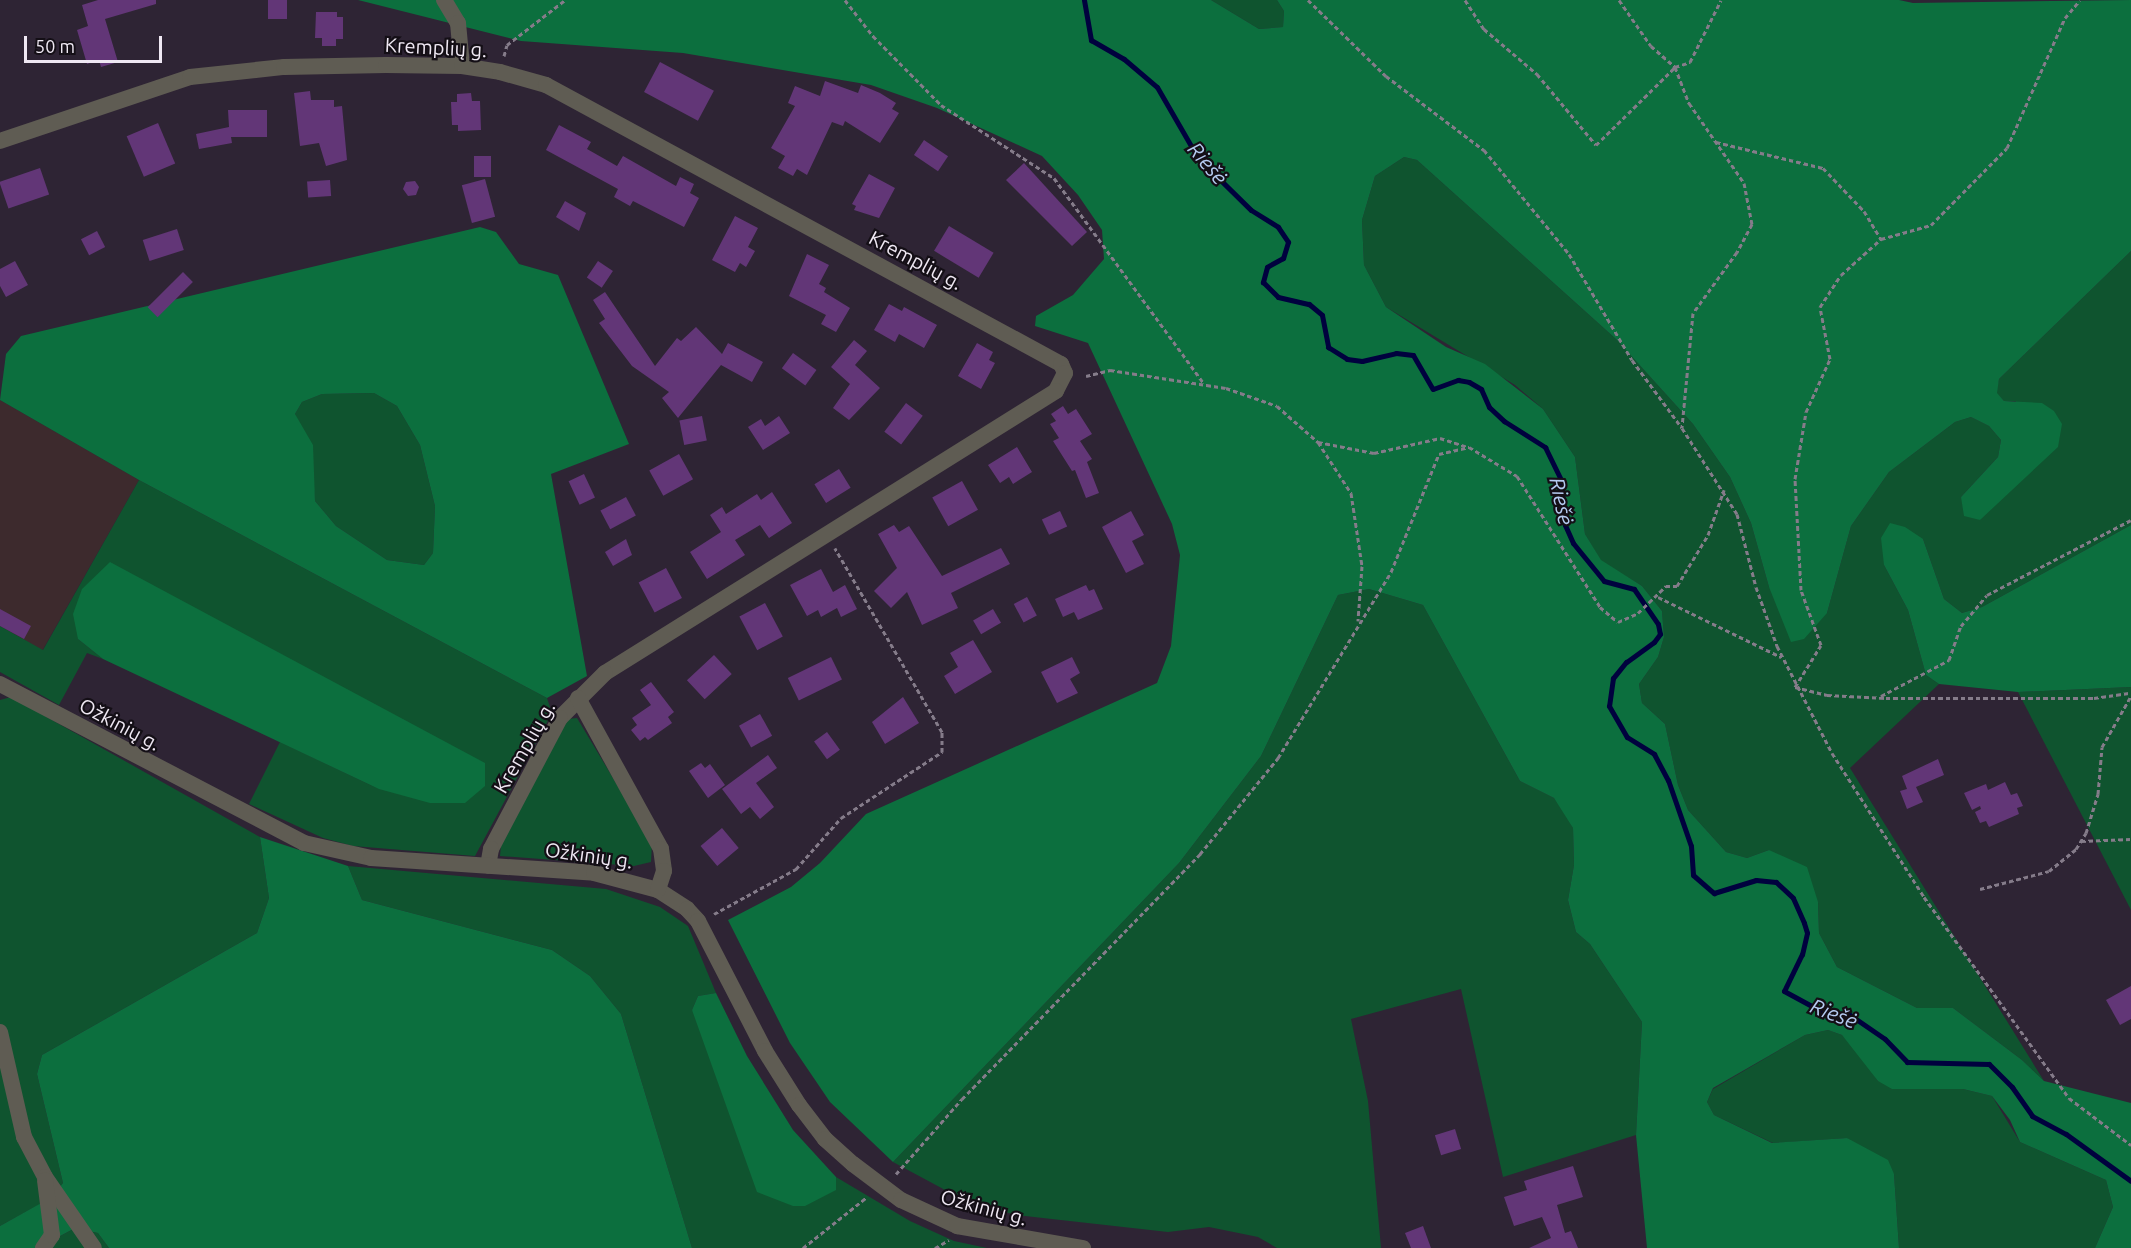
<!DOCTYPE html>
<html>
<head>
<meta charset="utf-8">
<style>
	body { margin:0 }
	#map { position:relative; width:2131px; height:1248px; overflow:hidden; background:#2e2434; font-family:Ubuntu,sans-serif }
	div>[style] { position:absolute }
	.industrial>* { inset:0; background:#3d2a2d }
	.green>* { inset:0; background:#0f542f }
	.forest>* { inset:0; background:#0c6f3e }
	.stream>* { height:5px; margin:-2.5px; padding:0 2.5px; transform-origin:2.5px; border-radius:2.5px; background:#00013e }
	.building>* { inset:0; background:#623677; transform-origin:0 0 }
	.path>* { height:3px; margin-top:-1.5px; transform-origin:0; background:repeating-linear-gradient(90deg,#857c8a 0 4.5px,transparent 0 7.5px) }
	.minor>* { height:16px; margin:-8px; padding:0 8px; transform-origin:8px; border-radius:8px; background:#5f5c53 }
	span { translate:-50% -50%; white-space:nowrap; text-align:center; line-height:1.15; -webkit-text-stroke:4.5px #140f16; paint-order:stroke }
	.street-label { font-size:20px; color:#efe8f3 }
	.water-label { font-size:21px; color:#b5cbf1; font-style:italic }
	.scale { position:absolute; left:24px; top:36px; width:138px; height:27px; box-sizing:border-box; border:3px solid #efe8f3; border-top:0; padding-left:8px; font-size:18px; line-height:21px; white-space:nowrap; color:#efe8f3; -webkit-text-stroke:4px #140f16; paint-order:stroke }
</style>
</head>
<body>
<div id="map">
	<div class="industrial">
		<i style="clip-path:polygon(0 400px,139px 480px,42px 651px,0 626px)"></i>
	</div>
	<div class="green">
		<i style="clip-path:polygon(1211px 0,1277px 0,1284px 11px,1283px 27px,1259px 29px)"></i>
		<i style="clip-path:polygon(1404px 157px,1417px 160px,1616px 339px,1693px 424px,1730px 477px,1751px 523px,1769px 587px,1827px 613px,1851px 526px,1889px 472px,1955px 422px,1971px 417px,1989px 426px,2001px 440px,1998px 457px,1961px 497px,1980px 520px,2016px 401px,2004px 401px,1996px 393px,1999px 379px,2131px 251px,2131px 525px,1982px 607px,1962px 613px,1944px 599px,1923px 539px,1884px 565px,1908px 610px,1926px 675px,1939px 684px,1850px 768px,2044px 1081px,2022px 1060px,1953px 1008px,1917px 1008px,1837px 967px,1819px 933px,1818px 902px,1769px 850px,1747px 858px,1726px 852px,1688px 810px,1678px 785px,1665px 724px,1642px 703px,1639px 684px,1658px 657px,1664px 637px,1662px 611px,1642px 586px,1601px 561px,1585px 534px,1575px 457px,1543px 409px,1515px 385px,1386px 307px,1364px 265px,1362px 220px,1375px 176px)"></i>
		<i style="clip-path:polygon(374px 393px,397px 406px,420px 445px,435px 506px,433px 553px,424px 565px,387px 560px,336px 526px,315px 501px,313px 479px,295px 414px,302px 402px,322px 394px)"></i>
		<i style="clip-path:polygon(139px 480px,547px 698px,552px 713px,475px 856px,353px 846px,323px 838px,249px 804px,280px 742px,379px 789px,78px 639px,103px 659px,87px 653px,59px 705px,0 672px,0 626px,43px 650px)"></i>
		<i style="clip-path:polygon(1369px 589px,1423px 605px,1520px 781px,1554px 798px,1566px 812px,1573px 828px,1574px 865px,1568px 900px,1576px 932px,1590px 944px,1642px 1022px,1636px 1135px,1503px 1177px,1461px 989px,1351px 1019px,1368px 1101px,1381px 1248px,1277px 1248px,1258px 1237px,1209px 1227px,1168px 1232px,1015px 1215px,960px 1198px,893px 1162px,1179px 863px,1261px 756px,1338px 595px)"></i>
		<i style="clip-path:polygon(2131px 687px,2131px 910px,2018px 692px)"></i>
		<i style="clip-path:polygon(11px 697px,260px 837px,269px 898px,257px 933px,42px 1055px,37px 1074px,63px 1183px,53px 1197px,0 1226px,0 700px)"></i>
		<i style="clip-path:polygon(577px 718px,652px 843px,651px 862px,634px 866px,500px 856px,501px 844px,568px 719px)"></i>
		<i style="clip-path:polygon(348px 866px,606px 889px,660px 907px,688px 926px,716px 993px,698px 996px,692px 1010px,836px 1190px,836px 1177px,910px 1221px,954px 1241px,987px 1248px,692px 1248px,621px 1014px,590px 976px,552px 950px,362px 900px)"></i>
		<i style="clip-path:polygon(1828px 1030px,1842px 1035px,1857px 1049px,1878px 1081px,1963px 1089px,1992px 1096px,2020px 1142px,2106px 1180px,2113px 1207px,2095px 1248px,1899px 1248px,1894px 1174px,1847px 1138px,1773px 1143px,1714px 1115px,1707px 1102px,1713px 1089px,1805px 1035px)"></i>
		<i style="clip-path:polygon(75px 1228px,98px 1233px,109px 1248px,38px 1248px)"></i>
	</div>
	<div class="forest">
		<i style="clip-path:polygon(358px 0,1211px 0,1259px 29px,1283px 27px,1284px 11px,1277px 0,1899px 0,1913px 3px,2131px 0,2131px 251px,1999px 379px,1997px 393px,2004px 401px,2042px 403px,2054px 411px,2062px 424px,2058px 447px,1980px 520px,1964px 516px,1961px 497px,1998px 457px,2001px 440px,1989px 426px,1971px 417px,1955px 422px,1889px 472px,1851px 526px,1827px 613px,1804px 639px,1791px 642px,1769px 587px,1751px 523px,1730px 477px,1693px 424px,1616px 339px,1417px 160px,1404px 157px,1375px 176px,1362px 220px,1364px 265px,1386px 307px,1446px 347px,1485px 364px,1543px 409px,1575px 457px,1585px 534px,1601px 560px,1642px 586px,1662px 611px,1664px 637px,1658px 657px,1639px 684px,1642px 703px,1665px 724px,1678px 785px,1688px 810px,1726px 852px,1747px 858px,1769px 850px,1807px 867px,1818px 902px,1819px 933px,1837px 967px,1917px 1008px,1953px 1008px,2022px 1060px,2044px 1081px,2131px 1103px,2131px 1248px,2095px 1248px,2113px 1207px,2106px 1180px,2020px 1142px,2010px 1120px,1992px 1096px,1963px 1089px,1892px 1089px,1878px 1081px,1842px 1035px,1828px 1030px,1805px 1035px,1713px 1088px,1707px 1102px,1714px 1115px,1772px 1143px,1847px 1138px,1888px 1160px,1894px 1174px,1899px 1248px,1647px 1248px,1636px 1135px,1642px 1022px,1590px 944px,1576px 932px,1568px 900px,1574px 865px,1573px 828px,1554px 798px,1520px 781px,1423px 605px,1369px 589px,1338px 595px,1261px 756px,1179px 863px,893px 1162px,830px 1102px,790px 1043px,728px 920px,791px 887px,820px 863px,866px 814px,1157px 683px,1171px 646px,1180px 555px,1172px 524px,1088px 343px,1035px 326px,1036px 316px,1073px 295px,1104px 259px,1102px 230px,1078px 195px,1042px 156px,937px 108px,871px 85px,683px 53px,521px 41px)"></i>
		<i style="clip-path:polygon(evenodd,480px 227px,496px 232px,519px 264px,558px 275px,629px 444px,551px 474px,587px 676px,547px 698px,139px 480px,0 400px,6px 354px,21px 336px,480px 227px,374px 393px,397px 406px,420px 445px,435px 506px,433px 553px,424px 565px,387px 560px,336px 526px,315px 501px,313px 445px,295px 414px,302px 402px,322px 394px,374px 393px)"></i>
		<i style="clip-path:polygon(1890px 523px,1905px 527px,1923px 539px,1944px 599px,1962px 613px,1982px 607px,2131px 525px,2131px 687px,2018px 692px,1939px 684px,1926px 675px,1908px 610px,1884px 565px,1881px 538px)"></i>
		<i style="clip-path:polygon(110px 562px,485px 763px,485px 786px,465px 803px,430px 803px,379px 789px,103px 659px,78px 639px,73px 614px,82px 589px)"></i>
		<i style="clip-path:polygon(260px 837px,348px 866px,362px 900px,552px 950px,590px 976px,621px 1014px,692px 1248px,109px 1248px,98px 1233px,75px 1228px,38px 1248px,0 1248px,0 1226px,52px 1197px,63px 1183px,37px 1074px,42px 1055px,257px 933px,269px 898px)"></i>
		<i style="clip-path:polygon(716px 993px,747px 1056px,793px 1130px,836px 1177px,836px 1190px,805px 1206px,793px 1206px,757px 1192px,692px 1010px,698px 996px)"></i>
	</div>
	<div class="stream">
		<i style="left:1084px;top:0;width:41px;rotate:80.1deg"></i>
		<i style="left:1091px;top:40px;width:38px;rotate:30deg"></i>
		<i style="left:1124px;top:59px;width:43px;rotate:40.3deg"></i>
		<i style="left:1157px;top:87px;width:82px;rotate:60deg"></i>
		<i style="left:1198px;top:158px;width:74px;rotate:44.5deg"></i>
		<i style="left:1251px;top:210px;width:32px;rotate:32deg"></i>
		<i style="left:1278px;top:227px;width:18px;rotate:56deg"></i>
		<i style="left:1288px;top:242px;width:17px;rotate:107deg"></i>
		<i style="left:1283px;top:258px;width:18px;rotate:151deg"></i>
		<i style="left:1267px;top:267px;width:16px;rotate:105deg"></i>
		<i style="left:1263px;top:282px;width:21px;rotate:45deg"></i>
		<i style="left:1278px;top:297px;width:32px;rotate:13deg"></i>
		<i style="left:1309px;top:304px;width:17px;rotate:40deg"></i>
		<i style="left:1322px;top:315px;width:33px;rotate:79deg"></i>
		<i style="left:1328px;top:347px;width:22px;rotate:32deg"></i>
		<i style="left:1347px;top:359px;width:15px;rotate:8deg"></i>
		<i style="left:1362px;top:361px;width:35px;rotate:-13deg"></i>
		<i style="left:1396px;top:353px;width:17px;rotate:7deg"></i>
		<i style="left:1413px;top:355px;width:39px;rotate:60deg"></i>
		<i style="left:1433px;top:389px;width:27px;rotate:-20deg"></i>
		<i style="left:1458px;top:380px;width:11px;rotate:10deg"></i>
		<i style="left:1469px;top:382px;width:14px;rotate:30deg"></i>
		<i style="left:1481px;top:389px;width:20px;rotate:66deg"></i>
		<i style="left:1489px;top:407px;width:21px;rotate:43deg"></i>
		<i style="left:1504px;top:421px;width:49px;rotate:32.4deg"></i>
		<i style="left:1545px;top:447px;width:37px;rotate:64deg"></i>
		<i style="left:1561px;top:480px;width:45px;rotate:84.9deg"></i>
		<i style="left:1565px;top:525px;width:20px;rotate:66deg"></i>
		<i style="left:1573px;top:543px;width:49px;rotate:50.8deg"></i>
		<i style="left:1604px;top:581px;width:31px;rotate:15deg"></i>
		<i style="left:1634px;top:589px;width:42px;rotate:55.6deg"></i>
		<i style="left:1658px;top:624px;width:10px;rotate:79deg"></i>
		<i style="left:1660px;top:634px;width:10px;rotate:127deg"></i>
		<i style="left:1654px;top:642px;width:34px;rotate:144deg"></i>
		<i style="left:1626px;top:662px;width:21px;rotate:129deg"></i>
		<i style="left:1613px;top:678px;width:28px;rotate:98deg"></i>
		<i style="left:1609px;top:706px;width:36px;rotate:60deg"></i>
		<i style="left:1627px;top:737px;width:32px;rotate:32deg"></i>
		<i style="left:1654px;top:754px;width:30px;rotate:62deg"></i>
		<i style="left:1668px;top:780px;width:70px;rotate:70.8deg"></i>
		<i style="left:1691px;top:846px;width:29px;rotate:86deg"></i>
		<i style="left:1693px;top:875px;width:28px;rotate:41deg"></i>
		<i style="left:1714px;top:893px;width:44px;rotate:-17.2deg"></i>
		<i style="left:1756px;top:880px;width:20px;rotate:6deg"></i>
		<i style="left:1776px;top:882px;width:23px;rotate:43deg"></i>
		<i style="left:1793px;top:898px;width:27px;rotate:66deg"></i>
		<i style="left:1804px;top:923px;width:10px;rotate:73deg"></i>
		<i style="left:1807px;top:933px;width:22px;rotate:103deg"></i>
		<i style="left:1802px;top:954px;width:41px;rotate:115.9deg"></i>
		<i style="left:1784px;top:991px;width:42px;rotate:28.4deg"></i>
		<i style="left:1821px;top:1011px;width:29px;rotate:8deg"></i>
		<i style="left:1850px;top:1015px;width:42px;rotate:34.4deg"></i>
		<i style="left:1885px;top:1039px;width:32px;rotate:46deg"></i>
		<i style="left:1907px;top:1062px;width:82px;rotate:1.4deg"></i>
		<i style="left:1989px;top:1064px;width:33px;rotate:45deg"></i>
		<i style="left:2012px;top:1087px;width:35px;rotate:55deg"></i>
		<i style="left:2032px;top:1116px;width:38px;rotate:28deg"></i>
		<i style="left:2066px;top:1134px;width:80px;rotate:35.9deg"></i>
	</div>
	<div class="building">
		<i style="clip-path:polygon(98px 0,156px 0,156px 4px,105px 19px,118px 62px,101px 67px,99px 60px,87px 64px,77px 30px,88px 26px,82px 5px)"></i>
		<i style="left:268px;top:0;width:19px;height:19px"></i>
		<i style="clip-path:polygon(316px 12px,337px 12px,337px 17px,343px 17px,343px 39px,336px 39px,336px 46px,322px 46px,322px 38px,315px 38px)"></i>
		<i style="left:660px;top:62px;width:61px;height:34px;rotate:28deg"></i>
		<i style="clip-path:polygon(825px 81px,858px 93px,861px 85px,880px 93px,896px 103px,892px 109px,899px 113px,880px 143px,845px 121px,843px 126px,832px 122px,807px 175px,797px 169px,793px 176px,778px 168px,785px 156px,771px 148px,795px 106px,788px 103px,795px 86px,820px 96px)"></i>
		<i style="clip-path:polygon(310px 91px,311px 100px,334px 100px,334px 107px,342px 106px,347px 160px,326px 166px,319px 143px,300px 146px,294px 93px)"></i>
		<i style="clip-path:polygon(471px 93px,472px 101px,480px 101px,481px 130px,458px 131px,458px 125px,452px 125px,451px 102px,457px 102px,457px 94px)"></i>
		<i style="clip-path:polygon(228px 110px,267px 110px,267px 137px,231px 137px,232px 143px,199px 149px,196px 134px,229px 127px)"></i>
		<i style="left:158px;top:123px;width:44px;height:34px;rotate:67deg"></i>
		<i style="clip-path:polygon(559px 125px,591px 142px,587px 149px,617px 166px,623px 156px,676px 186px,680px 177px,694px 184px,690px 193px,699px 198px,684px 227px,633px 201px,630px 206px,614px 197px,618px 189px,546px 150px)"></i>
		<i style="left:924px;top:140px;width:29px;height:18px;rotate:34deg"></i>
		<i style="left:474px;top:156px;width:17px;height:21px"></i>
		<i style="clip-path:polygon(1024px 163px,1087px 232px,1072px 246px,1006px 180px)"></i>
		<i style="left:40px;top:168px;width:28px;height:43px;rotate:71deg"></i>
		<i style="clip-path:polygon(869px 174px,895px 188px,879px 218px,854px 210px,856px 206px,852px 204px)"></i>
		<i style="left:485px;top:179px;width:39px;height:24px;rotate:75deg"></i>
		<i style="left:330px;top:180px;width:16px;height:23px;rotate:86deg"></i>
		<i style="clip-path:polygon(415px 181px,419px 187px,416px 195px,408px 196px,403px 189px,406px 182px)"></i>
		<i style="clip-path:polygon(565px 201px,586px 213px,579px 231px,556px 217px)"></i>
		<i style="clip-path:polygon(735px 216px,758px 228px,748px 247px,755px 251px,746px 267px,740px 263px,735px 272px,712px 260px)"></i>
		<i style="left:949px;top:226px;width:52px;height:29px;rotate:31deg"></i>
		<i style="left:177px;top:229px;width:22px;height:36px;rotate:72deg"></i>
		<i style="left:97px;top:231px;width:18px;height:18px;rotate:63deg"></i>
		<i style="clip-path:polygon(807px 254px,829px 265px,819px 284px,826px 288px,824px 292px,850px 308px,836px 332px,821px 324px,826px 315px,789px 296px)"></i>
		<i style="clip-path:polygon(15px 261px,28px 285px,6px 297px,0 286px,0 269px)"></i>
		<i style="left:598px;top:261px;width:18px;height:20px;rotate:34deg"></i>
		<i style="left:183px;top:272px;width:14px;height:50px;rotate:45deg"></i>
		<i style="clip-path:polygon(605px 292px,655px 366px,677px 338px,681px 341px,696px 327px,722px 354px,728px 343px,763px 362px,752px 382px,721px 365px,678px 418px,662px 398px,669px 392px,632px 366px,599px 323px,605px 319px,593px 300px)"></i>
		<i style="clip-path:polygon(889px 304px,902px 311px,904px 307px,937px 325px,924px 348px,899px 334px,895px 342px,874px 330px)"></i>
		<i style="clip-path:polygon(854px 340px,867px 351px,855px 365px,880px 388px,849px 420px,833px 408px,850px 384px,831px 367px)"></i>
		<i style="clip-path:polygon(977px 343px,993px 352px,989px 360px,995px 363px,981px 389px,958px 376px)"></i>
		<i style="left:793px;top:353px;width:29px;height:19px;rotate:36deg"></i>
		<i style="left:906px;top:403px;width:21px;height:36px;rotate:37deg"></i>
		<i style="clip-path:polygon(1063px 406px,1068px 414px,1076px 409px,1092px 434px,1080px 441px,1092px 459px,1087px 462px,1099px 493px,1086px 498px,1075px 470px,1072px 471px,1053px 441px,1059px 438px,1050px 424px,1056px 421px,1051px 414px)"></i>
		<i style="left:702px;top:416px;width:25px;height:23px;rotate:79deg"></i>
		<i style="clip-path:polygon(779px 416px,790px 433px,763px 450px,748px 427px,761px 419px,765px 426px)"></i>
		<i style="clip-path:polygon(1017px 447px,1032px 472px,1013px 484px,1009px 477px,1000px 483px,988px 465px)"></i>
		<i style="left:679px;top:454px;width:29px;height:34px;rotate:61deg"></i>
		<i style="left:839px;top:469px;width:22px;height:29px;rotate:58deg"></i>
		<i style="left:584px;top:474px;width:26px;height:17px;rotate:65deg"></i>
		<i style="left:962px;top:481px;width:33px;height:34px;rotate:61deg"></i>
		<i style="clip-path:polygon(772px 492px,792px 523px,769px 538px,760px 525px,735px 540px,745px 555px,707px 579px,690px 552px,721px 532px,710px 515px,722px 507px,726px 514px,757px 494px,761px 500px)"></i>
		<i style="left:626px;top:497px;width:21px;height:29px;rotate:62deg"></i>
		<i style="left:1060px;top:511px;width:17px;height:20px;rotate:65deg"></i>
		<i style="clip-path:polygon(1131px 511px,1144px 535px,1132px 541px,1144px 564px,1126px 573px,1102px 527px)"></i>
		<i style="clip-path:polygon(894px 525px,899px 532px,909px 526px,942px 576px,1001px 548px,1010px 564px,951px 593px,958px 608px,922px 625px,907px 592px,891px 608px,874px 591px,897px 568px,878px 534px)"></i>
		<i style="clip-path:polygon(626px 539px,632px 555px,613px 566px,605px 552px)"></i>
		<i style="left:666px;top:568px;width:34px;height:31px;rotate:62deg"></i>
		<i style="clip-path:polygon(821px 569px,833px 592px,845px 585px,857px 609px,841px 617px,837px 608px,821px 617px,818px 610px,807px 616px,790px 585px)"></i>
		<i style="clip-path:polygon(1086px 585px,1089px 591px,1094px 589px,1103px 609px,1078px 620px,1074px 612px,1063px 617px,1055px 599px)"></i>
		<i style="left:1027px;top:597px;width:21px;height:15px;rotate:62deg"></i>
		<i style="left:765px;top:603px;width:38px;height:29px;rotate:62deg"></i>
		<i style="clip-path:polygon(0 609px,31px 626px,24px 639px,0 626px)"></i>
		<i style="left:993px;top:609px;width:16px;height:23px;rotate:60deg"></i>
		<i style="clip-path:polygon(973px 640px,992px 672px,955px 694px,944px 676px,958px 667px,950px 653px)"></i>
		<i style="left:714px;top:655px;width:26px;height:37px;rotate:47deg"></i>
		<i style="left:831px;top:657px;width:25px;height:48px;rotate:64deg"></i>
		<i style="clip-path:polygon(1072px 657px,1080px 673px,1070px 679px,1078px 693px,1057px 703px,1041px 672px)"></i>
		<i style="clip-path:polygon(651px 682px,674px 712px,668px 717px,672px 723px,648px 740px,645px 737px,640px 741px,631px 730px,637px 725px,632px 718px,651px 705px,640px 690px)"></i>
		<i style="clip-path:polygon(903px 697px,919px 723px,885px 744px,872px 722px)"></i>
		<i style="left:760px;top:714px;width:25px;height:24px;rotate:61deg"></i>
		<i style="left:827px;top:732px;width:22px;height:16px;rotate:54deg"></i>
		<i style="clip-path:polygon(768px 755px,777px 768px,756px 783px,774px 807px,760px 819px,750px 807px,741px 814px,722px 789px)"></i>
		<i style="clip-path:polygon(1938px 759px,1944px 775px,1916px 787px,1923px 802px,1907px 809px,1900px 791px,1907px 789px,1902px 776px)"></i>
		<i style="clip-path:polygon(701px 763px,705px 768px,710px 764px,725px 785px,708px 798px,689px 771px)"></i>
		<i style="clip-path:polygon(2005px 782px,2011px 795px,2017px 793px,2023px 806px,2017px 808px,2019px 814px,1989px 827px,1986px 821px,1980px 823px,1975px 812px,1981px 809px,1980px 806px,1972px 810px,1964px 793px,1986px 784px,1988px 790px)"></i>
		<i style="left:722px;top:828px;width:26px;height:28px;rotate:50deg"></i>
		<i style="clip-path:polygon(2131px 986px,2131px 1019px,2120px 1025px,2106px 1000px)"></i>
		<i style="left:1455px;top:1129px;width:21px;height:21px;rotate:73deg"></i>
		<i style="clip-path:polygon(1573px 1166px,1583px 1197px,1557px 1205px,1565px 1233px,1571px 1231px,1578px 1248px,1529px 1248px,1551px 1238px,1542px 1217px,1514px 1226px,1504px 1197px,1527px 1190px,1524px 1181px)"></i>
		<i style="clip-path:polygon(1423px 1226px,1431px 1248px,1411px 1248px,1405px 1233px)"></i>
	</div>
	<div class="path">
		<i style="left:845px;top:0;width:46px;rotate:52.1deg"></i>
		<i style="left:873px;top:36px;width:97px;rotate:45.4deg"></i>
		<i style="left:941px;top:105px;width:135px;rotate:32.9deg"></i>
		<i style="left:1054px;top:178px;width:253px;rotate:53.9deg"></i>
		<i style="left:1308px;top:0;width:109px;rotate:44.3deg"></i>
		<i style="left:1386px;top:76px;width:123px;rotate:37.1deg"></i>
		<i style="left:1484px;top:150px;width:134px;rotate:50.7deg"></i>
		<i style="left:1569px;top:254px;width:123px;rotate:59.3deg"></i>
		<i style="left:1632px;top:360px;width:84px;rotate:53.7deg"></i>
		<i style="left:1682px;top:428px;width:102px;rotate:57.4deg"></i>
		<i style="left:1737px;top:514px;width:75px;rotate:75.4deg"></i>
		<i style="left:1756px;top:587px;width:63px;rotate:70.4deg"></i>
		<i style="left:1777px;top:646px;width:120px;rotate:62.8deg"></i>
		<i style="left:1832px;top:753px;width:171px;rotate:57.4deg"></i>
		<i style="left:1924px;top:897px;width:248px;rotate:54.2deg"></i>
		<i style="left:2069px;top:1098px;width:78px;rotate:37.2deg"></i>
		<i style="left:1465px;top:0;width:35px;rotate:57deg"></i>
		<i style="left:1484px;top:29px;width:70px;rotate:40.3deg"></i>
		<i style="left:1537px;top:74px;width:92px;rotate:50.3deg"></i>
		<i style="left:1596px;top:145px;width:111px;rotate:-44.6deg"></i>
		<i style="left:1675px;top:67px;width:16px;rotate:-18deg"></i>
		<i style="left:1690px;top:62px;width:69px;rotate:-63.4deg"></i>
		<i style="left:1619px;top:0;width:56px;rotate:55.2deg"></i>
		<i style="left:1651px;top:46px;width:32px;rotate:41deg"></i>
		<i style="left:1675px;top:67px;width:39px;rotate:69deg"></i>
		<i style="left:1689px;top:103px;width:97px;rotate:55.5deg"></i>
		<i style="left:1744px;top:183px;width:42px;rotate:79deg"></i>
		<i style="left:1752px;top:224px;width:32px;rotate:118deg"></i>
		<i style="left:1737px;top:252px;width:75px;rotate:125.8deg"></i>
		<i style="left:1693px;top:313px;width:115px;rotate:95.5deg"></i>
		<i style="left:504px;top:56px;width:11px;rotate:-75deg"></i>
		<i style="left:507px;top:45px;width:73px;rotate:-37.8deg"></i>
		<i style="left:1716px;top:142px;width:110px;rotate:13.7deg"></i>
		<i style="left:1823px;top:168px;width:59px;rotate:46.4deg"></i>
		<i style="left:1864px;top:211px;width:33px;rotate:59deg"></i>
		<i style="left:1086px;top:376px;width:25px;rotate:-14deg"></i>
		<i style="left:1110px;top:370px;width:117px;rotate:8.8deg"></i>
		<i style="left:1226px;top:388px;width:54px;rotate:19.4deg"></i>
		<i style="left:1277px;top:406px;width:55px;rotate:41.3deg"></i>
		<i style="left:1318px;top:442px;width:57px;rotate:11.1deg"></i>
		<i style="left:1374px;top:453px;width:68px;rotate:-12.8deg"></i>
		<i style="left:1440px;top:438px;width:28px;rotate:18deg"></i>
		<i style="left:1318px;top:442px;width:61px;rotate:57.1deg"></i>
		<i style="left:1351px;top:493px;width:74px;rotate:81.4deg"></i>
		<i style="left:1362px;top:566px;width:55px;rotate:94.2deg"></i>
		<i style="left:1658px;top:597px;width:137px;rotate:26deg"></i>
		<i style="left:1795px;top:687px;width:49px;rotate:-58.2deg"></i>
		<i style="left:1821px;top:645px;width:59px;rotate:-110deg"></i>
		<i style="left:1801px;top:590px;width:111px;rotate:-93.1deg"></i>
		<i style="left:1795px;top:479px;width:68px;rotate:-80.7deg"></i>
		<i style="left:1806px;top:412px;width:58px;rotate:-65.6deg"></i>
		<i style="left:1830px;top:359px;width:53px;rotate:-100.9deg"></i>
		<i style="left:1820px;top:307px;width:38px;rotate:-57deg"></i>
		<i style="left:1841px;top:275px;width:54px;rotate:-42deg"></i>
		<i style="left:1881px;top:239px;width:52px;rotate:-15.6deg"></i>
		<i style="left:1931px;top:225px;width:108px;rotate:-45.4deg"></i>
		<i style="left:2007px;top:148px;width:142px;rotate:-66deg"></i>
		<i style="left:2065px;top:18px;width:23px;rotate:-50deg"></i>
		<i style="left:1795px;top:687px;width:33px;rotate:14deg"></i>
		<i style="left:1827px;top:695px;width:59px;rotate:2.9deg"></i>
		<i style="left:1886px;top:698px;width:208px"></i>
		<i style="left:2094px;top:698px;width:37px;rotate:-8deg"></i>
		<i style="left:1881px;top:696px;width:77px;rotate:-27.9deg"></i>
		<i style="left:1949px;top:660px;width:36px;rotate:-71deg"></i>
		<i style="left:1961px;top:626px;width:40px;rotate:-50deg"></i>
		<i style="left:1987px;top:595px;width:162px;rotate:-27.5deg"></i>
		<i style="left:2081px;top:841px;width:50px;rotate:-2.3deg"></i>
		<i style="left:1980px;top:889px;width:71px;rotate:-14.6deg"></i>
		<i style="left:2049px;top:871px;width:35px;rotate:-39deg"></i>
		<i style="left:2076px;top:849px;width:19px;rotate:-58deg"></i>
		<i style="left:2086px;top:833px;width:41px;rotate:-72.9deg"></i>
		<i style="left:2098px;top:794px;width:47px;rotate:-85.1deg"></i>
		<i style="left:2102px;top:747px;width:59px;rotate:-60.4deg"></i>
		<i style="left:714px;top:914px;width:94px;rotate:-28.8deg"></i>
		<i style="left:796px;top:869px;width:68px;rotate:-48.6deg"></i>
		<i style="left:841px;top:818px;width:121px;rotate:-33.2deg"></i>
		<i style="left:942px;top:752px;width:20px;rotate:-90deg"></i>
		<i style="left:942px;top:732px;width:213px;rotate:-120.2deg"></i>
		<i style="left:896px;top:1174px;width:100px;rotate:-48.7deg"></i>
		<i style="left:962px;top:1099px;width:342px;rotate:-45.8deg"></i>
		<i style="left:1200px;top:854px;width:124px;rotate:-50.9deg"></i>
		<i style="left:1278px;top:758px;width:218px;rotate:-58.7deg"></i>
		<i style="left:1391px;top:572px;width:127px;rotate:-67.9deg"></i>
		<i style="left:1439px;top:454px;width:31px;rotate:-13deg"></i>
		<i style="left:1469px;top:447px;width:56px;rotate:31.1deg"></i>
		<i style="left:1517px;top:476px;width:155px;rotate:57.6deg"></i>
		<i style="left:1600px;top:607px;width:23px;rotate:40deg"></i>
		<i style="left:1618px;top:622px;width:22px;rotate:-24deg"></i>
		<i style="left:1638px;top:613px;width:39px;rotate:-44deg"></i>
		<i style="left:1666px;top:586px;width:11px"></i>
		<i style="left:1677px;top:586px;width:60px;rotate:-58.7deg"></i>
		<i style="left:1708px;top:535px;width:48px;rotate:-70.4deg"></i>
		<i style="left:803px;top:1248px;width:82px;rotate:-38.6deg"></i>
		<i style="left:935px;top:1248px;width:16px;rotate:-30deg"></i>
	</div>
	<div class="minor">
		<i style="left:444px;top:0;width:27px;rotate:59deg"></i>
		<i style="left:458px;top:23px;width:43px;rotate:84.7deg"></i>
		<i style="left:0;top:141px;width:200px;rotate:-18.6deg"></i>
		<i style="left:190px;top:77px;width:95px;rotate:-6.1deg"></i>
		<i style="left:284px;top:67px;width:102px;rotate:-1.1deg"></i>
		<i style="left:386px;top:65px;width:76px;rotate:0.8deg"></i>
		<i style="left:462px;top:66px;width:38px;rotate:9deg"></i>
		<i style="left:500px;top:72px;width:48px;rotate:15.8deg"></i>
		<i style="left:546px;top:85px;width:586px;rotate:28.45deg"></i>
		<i style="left:1061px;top:364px;width:10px;rotate:66deg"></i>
		<i style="left:1065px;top:373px;width:20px;rotate:117deg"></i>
		<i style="left:1056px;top:391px;width:532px;rotate:147.98deg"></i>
		<i style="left:605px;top:673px;width:64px;rotate:135deg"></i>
		<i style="left:560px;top:718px;width:148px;rotate:117.8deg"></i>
		<i style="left:491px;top:849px;width:17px;rotate:100deg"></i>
		<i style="left:0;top:684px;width:343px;rotate:27.6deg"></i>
		<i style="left:304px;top:843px;width:69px;rotate:12.6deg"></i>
		<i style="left:371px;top:858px;width:224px;rotate:3.8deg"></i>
		<i style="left:594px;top:873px;width:66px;rotate:14.9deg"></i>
		<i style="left:658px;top:890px;width:35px;rotate:33deg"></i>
		<i style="left:687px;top:909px;width:16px;rotate:47deg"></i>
		<i style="left:698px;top:921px;width:146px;rotate:62.7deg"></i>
		<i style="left:765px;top:1051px;width:64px;rotate:57.8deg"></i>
		<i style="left:799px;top:1105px;width:43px;rotate:52.6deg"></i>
		<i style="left:825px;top:1139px;width:38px;rotate:42deg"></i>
		<i style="left:853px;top:1164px;width:60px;rotate:36.9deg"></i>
		<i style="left:901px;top:1200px;width:62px;rotate:24.9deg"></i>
		<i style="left:957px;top:1226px;width:128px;rotate:9.9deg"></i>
		<i style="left:578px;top:698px;width:172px;rotate:61.2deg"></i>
		<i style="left:661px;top:849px;width:22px;rotate:82deg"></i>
		<i style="left:664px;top:871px;width:20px;rotate:108deg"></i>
		<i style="left:0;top:1032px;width:108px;rotate:77.1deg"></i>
		<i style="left:24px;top:1137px;width:45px;rotate:62.3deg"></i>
		<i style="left:45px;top:1177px;width:86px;rotate:55.4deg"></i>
		<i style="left:43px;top:1248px;width:16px;rotate:-55deg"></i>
		<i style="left:52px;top:1235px;width:55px;rotate:-97.3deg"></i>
	</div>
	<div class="street-label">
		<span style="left:436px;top:47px;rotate:3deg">Kremplių g.</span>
		<span style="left:916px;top:260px;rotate:28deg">Kremplių g.</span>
		<span style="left:120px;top:724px;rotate:28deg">Ožkinių g.</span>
		<span style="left:524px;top:747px;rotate:-60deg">Kremplių g.</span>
		<span style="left:589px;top:855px;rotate:8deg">Ožkinių g.</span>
		<span style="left:984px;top:1207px;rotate:15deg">Ožkinių g.</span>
	</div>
	<div class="water-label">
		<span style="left:1208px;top:163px;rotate:50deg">Riešė</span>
		<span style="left:1562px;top:501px;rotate:78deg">Riešė</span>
		<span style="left:1834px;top:1013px;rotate:21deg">Riešė</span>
	</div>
	<div class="scale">50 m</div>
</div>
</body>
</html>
